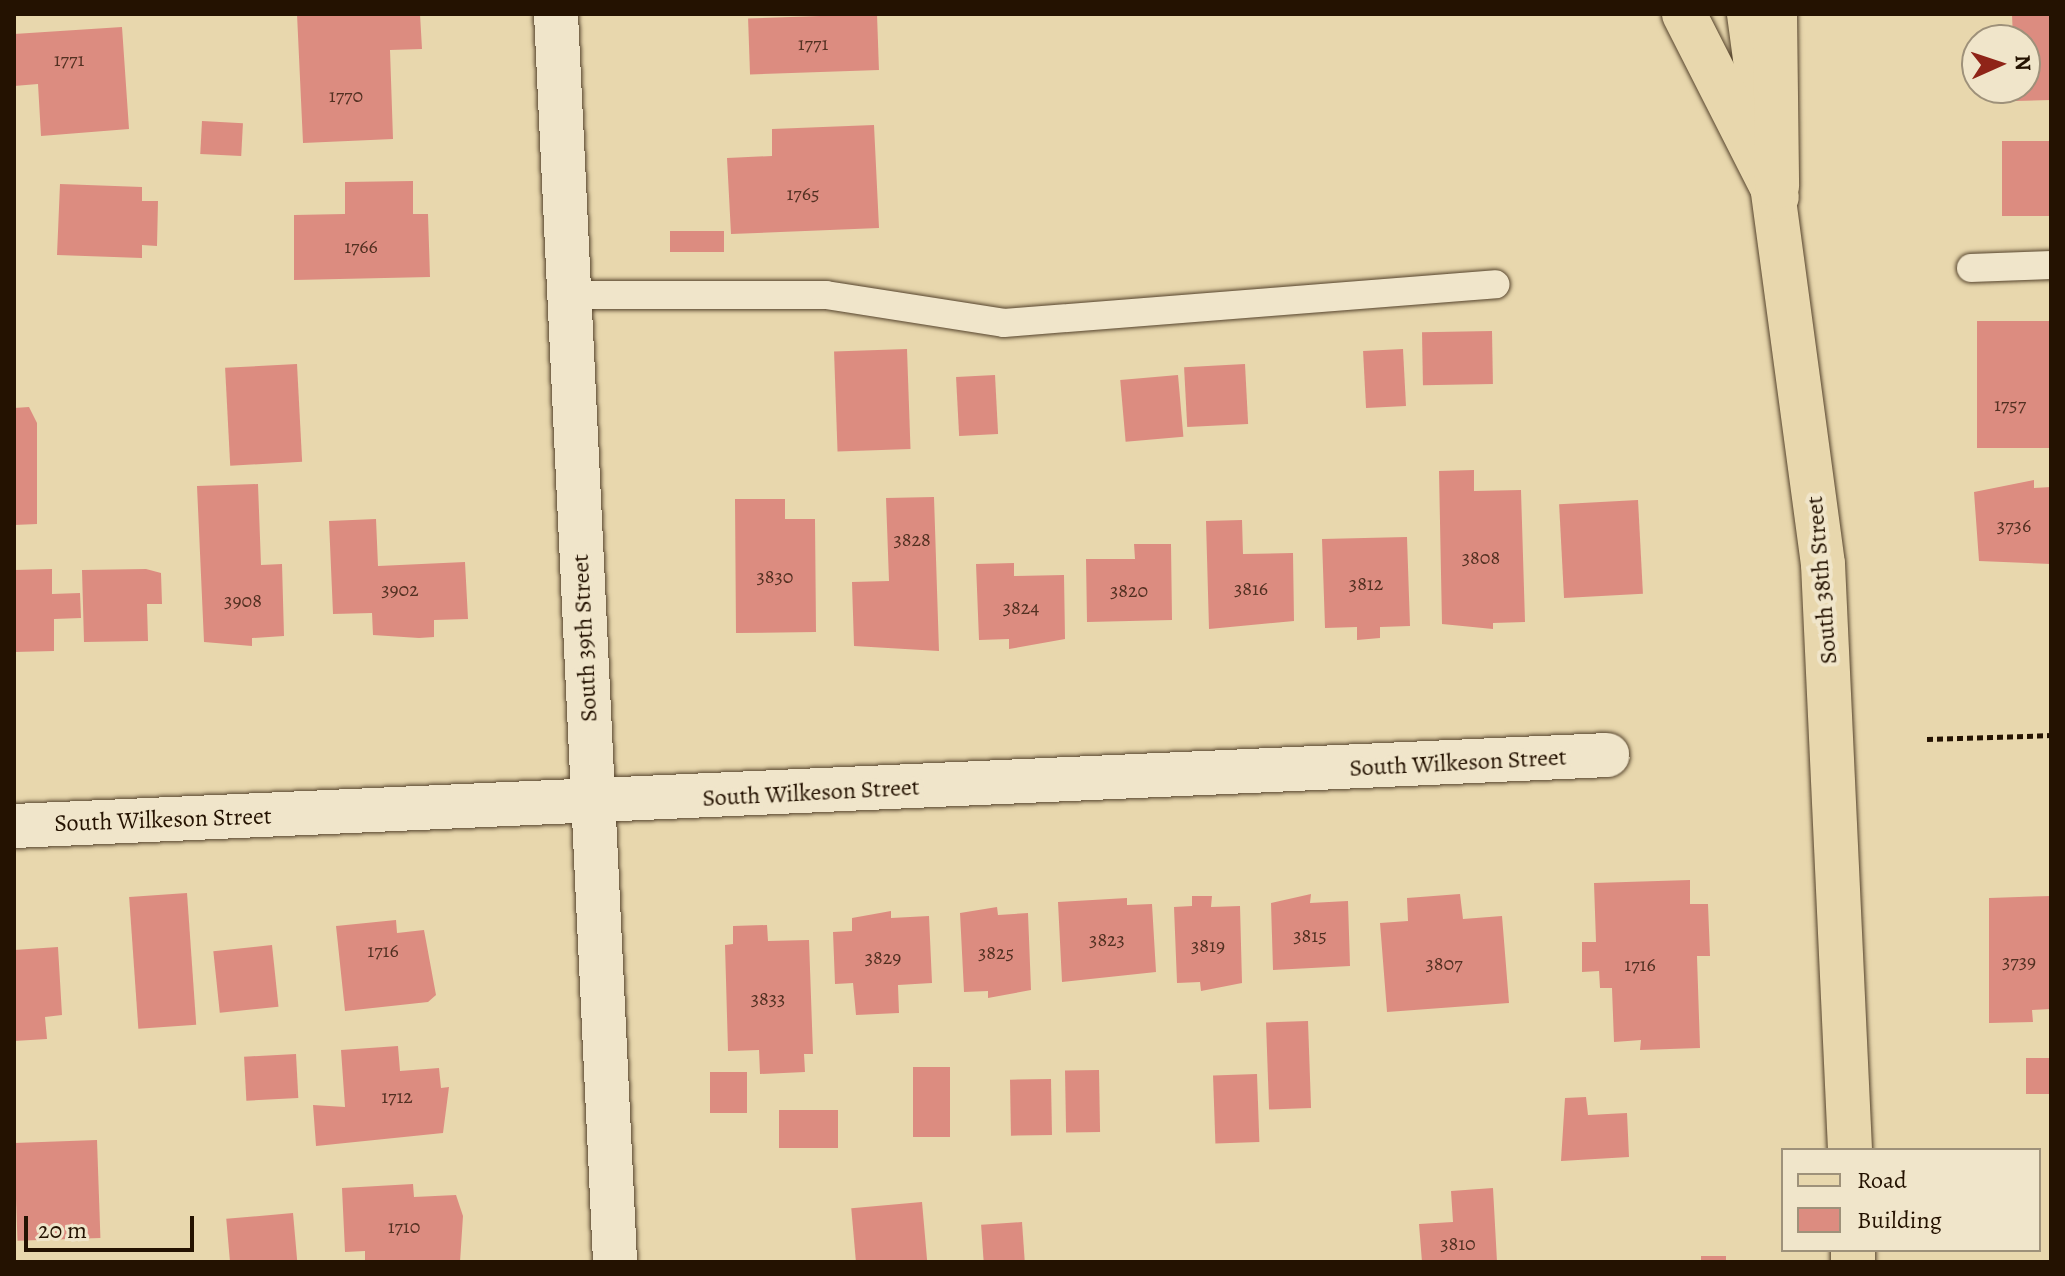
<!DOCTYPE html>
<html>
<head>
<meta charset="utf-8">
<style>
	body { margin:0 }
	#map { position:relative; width:2065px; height:1276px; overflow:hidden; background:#e8d7ad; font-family:Alegreya,serif }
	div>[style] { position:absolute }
	.building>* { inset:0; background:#dc8c80; transform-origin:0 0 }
	.path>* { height:5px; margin-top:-2.5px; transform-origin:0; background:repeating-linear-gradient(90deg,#241201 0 6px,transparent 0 10px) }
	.roads { filter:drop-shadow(0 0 2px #55432c) drop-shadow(0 0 2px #55432c) }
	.lane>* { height:28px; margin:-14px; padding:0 14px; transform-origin:14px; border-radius:14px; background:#f0e5ca }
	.street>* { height:44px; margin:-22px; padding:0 22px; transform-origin:22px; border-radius:22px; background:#f0e5ca }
	.primary>* { height:44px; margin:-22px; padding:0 22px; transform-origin:22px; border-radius:22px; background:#e8d7ad }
	.highway>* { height:44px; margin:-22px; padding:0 22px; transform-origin:22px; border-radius:22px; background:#e8d7ad }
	span { translate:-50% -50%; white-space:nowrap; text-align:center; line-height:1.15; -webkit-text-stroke:8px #f0e5ca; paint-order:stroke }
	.number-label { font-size:20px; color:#523021 }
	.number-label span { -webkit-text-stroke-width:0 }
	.street-label { font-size:24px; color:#241201 }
	.frame { position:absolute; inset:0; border:16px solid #241201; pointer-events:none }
	.legend { position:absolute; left:1781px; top:1148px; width:260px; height:104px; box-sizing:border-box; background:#f0e5ca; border:2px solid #9e917a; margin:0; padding:10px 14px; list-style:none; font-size:24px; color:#241201 }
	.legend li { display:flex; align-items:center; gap:16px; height:40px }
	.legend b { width:40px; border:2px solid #9e917a }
	.north { position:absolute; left:1961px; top:24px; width:80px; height:80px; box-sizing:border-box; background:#f0e5ca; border:2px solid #9e917a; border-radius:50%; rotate:87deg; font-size:22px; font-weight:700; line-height:32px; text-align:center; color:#241201 }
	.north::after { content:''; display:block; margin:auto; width:28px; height:36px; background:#8f2418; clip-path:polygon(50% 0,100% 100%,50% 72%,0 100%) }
	.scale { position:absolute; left:24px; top:1216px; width:170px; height:36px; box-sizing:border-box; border:4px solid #241201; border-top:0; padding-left:10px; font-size:24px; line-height:28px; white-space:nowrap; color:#241201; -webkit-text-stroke:6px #f0e5ca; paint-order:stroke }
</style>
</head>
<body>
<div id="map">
	<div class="building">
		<i style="clip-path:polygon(297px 14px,420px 14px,422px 49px,390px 50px,393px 139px,303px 143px)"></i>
		<i style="left:877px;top:14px;width:56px;height:129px;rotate:88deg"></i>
		<i style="clip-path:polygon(2012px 14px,2051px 14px,2051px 100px,2015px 101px,2014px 88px,2025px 88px,2025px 40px,2013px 40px)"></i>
		<i style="clip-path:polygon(122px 27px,129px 129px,41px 136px,38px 84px,14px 86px,14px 34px)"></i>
		<i style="left:202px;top:121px;width:41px;height:33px;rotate:3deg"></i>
		<i style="clip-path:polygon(874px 125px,879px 228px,731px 234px,727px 158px,772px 156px,772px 129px)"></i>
		<i style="left:2051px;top:141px;width:75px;height:49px;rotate:90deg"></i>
		<i style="clip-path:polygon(413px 181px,413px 214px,428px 214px,430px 277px,294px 280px,294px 215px,345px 214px,345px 182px)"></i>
		<i style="clip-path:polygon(60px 184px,142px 187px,142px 201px,158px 201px,157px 246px,142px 245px,142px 258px,57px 255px)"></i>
		<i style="left:724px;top:231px;width:21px;height:54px;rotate:90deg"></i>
		<i style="left:1977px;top:321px;width:73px;height:127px"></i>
		<i style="left:1492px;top:331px;width:53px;height:70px;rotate:89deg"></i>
		<i style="left:907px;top:349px;width:100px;height:73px;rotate:88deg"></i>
		<i style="left:1403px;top:349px;width:57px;height:40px;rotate:87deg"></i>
		<i style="left:297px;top:364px;width:98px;height:72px;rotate:87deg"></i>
		<i style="left:1245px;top:364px;width:60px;height:61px;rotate:87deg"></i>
		<i style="left:995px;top:375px;width:59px;height:39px;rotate:87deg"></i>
		<i style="left:1178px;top:375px;width:62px;height:58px;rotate:85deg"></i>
		<i style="clip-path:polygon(29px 407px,37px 423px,37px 524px,14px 525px,14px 408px)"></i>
		<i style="clip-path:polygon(1474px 470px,1474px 491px,1521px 490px,1525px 622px,1493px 623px,1493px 629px,1442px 624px,1439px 471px)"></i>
		<i style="clip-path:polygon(2034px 480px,2034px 488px,2051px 487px,2051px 564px,1979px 561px,1974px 492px)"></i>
		<i style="clip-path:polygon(258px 484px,261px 565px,282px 564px,284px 636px,252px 638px,252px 646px,204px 642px,197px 486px)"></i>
		<i style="clip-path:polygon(934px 497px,939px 651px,854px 646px,852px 582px,889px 581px,886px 498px)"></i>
		<i style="clip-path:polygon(735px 499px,785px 499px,785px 519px,815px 519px,816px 632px,736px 633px)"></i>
		<i style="left:1638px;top:500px;width:94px;height:79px;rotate:87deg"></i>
		<i style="clip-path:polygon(376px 519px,378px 566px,465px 562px,468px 619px,434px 620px,434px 637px,419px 638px,373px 635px,372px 613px,333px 614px,329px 521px)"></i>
		<i style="clip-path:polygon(1242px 520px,1243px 554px,1293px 553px,1294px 621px,1209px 629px,1206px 521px)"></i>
		<i style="clip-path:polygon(1407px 537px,1410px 626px,1380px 627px,1380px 638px,1357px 640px,1357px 627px,1325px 628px,1322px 539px)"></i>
		<i style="clip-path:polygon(1134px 544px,1171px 544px,1172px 620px,1087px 622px,1086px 559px,1135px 559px)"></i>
		<i style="clip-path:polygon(1014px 563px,1014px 576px,1064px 575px,1065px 639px,1009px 649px,1009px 639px,979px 640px,976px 564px)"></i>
		<i style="clip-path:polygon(52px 569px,52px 594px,80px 593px,81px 618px,54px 619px,54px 651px,14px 652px,14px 570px)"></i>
		<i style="clip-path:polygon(146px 569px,161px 573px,162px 604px,147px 604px,148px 641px,84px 642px,82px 570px)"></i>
		<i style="clip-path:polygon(1690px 880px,1690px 904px,1708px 904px,1710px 956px,1697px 956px,1700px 1048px,1640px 1050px,1641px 1040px,1614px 1042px,1612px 988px,1600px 988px,1599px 971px,1582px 972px,1582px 942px,1596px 942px,1594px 883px)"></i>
		<i style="left:187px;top:893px;width:132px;height:58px;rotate:86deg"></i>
		<i style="clip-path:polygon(1311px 894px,1310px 903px,1348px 901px,1350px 966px,1273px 970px,1271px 903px)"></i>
		<i style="clip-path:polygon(1460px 894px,1463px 919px,1502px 916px,1509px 1003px,1387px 1012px,1380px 923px,1408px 921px,1407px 898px)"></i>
		<i style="clip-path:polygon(1192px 896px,1212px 896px,1211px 907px,1240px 906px,1242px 983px,1201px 991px,1200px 982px,1177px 983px,1174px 907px,1192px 906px)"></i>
		<i style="clip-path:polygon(2051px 896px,2051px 1009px,2032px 1010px,2033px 1022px,1989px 1023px,1989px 898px)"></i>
		<i style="clip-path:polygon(1127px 898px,1127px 905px,1152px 904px,1156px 972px,1062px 982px,1058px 902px)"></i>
		<i style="clip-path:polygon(997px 907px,998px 915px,1028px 913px,1031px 990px,988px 998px,988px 991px,964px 992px,960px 913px)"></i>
		<i style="clip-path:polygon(891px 911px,891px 918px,929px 916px,932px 983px,898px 985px,899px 1013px,856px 1015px,853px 983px,835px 984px,833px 932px,852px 931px,852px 918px)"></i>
		<i style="clip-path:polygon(396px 920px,397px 933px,424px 930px,436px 995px,428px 1002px,345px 1011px,336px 926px)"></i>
		<i style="clip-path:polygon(767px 925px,768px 941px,809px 940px,813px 1054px,804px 1054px,805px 1072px,760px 1074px,759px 1050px,728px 1051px,725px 945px,733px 944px,733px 926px)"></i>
		<i style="left:272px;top:945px;width:62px;height:59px;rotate:84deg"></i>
		<i style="clip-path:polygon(58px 947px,62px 1015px,45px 1017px,47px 1039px,14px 1041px,14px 950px)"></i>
		<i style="left:1308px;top:1021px;width:87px;height:42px;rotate:88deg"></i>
		<i style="clip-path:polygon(398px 1046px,400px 1071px,439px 1068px,441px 1088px,449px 1087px,443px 1133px,316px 1146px,313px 1105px,345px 1107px,341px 1050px)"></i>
		<i style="left:296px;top:1054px;width:44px;height:52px;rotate:87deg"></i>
		<i style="left:2051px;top:1058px;width:36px;height:25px;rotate:90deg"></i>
		<i style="left:913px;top:1067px;width:37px;height:70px"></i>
		<i style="left:1099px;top:1070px;width:62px;height:34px;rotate:89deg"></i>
		<i style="left:710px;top:1072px;width:37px;height:41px"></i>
		<i style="left:1257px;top:1074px;width:68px;height:44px;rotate:88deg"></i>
		<i style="left:1051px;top:1079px;width:56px;height:41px;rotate:89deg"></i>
		<i style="clip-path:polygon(1586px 1097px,1588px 1115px,1627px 1113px,1629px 1157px,1561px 1161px,1565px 1098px)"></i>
		<i style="left:838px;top:1110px;width:38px;height:59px;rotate:90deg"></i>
		<i style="left:97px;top:1140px;width:98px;height:83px;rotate:88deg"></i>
		<i style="clip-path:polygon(413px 1184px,414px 1197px,456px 1195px,463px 1216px,460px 1262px,365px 1262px,365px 1251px,345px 1252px,342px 1188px)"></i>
		<i style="clip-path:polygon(1493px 1188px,1497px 1262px,1422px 1262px,1419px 1224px,1453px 1222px,1451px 1191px)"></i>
		<i style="left:922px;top:1202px;width:60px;height:71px;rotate:85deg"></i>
		<i style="left:293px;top:1213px;width:49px;height:67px;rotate:85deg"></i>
		<i style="left:1022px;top:1222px;width:40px;height:41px;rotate:86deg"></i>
		<i style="left:1701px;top:1256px;width:25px;height:6px"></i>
	</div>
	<div class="path">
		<i style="left:1927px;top:739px;width:124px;rotate:-1.8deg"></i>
	</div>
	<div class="roads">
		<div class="lane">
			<i style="left:1971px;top:268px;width:80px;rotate:-2.1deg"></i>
			<i style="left:569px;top:295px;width:257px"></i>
			<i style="left:826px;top:295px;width:180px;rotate:8.9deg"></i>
			<i style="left:1004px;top:323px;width:493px;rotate:-4.5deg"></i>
		</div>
		<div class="street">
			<i style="left:556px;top:14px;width:1249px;rotate:87.29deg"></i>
			<i style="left:14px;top:826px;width:1595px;rotate:-2.55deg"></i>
		</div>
		<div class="primary">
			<i style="left:1749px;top:14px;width:555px;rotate:82.34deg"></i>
			<i style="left:1823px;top:564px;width:587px;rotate:87.36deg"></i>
			<i style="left:1853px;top:1250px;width:12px;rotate:90deg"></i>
		</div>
		<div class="highway">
			<i style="left:1684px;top:14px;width:205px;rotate:63.1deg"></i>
			<i style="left:1775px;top:14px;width:172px;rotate:89.3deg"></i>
		</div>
	</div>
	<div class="number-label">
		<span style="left:813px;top:43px">1771</span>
		<span style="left:69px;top:59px">1771</span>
		<span style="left:346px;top:95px">1770</span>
		<span style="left:803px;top:193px">1765</span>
		<span style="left:361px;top:246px">1766</span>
		<span style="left:2010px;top:404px">1757</span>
		<span style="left:2014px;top:525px">3736</span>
		<span style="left:912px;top:539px">3828</span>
		<span style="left:1481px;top:557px">3808</span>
		<span style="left:775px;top:576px">3830</span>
		<span style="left:1366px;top:583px">3812</span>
		<span style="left:1251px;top:588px">3816</span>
		<span style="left:400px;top:589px">3902</span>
		<span style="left:1129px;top:590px">3820</span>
		<span style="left:243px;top:600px">3908</span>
		<span style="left:1021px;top:607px">3824</span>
		<span style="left:1310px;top:935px">3815</span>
		<span style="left:1107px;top:939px">3823</span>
		<span style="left:1208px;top:945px">3819</span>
		<span style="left:383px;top:950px">1716</span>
		<span style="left:996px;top:952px">3825</span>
		<span style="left:883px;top:957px">3829</span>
		<span style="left:2019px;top:961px">3739</span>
		<span style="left:1444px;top:963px">3807</span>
		<span style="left:1640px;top:964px">1716</span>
		<span style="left:768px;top:998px">3833</span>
		<span style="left:397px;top:1096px">1712</span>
		<span style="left:404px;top:1226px">1710</span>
		<span style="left:1458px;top:1243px">3810</span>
	</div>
	<div class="street-label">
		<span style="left:1822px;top:580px;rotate:-95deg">South 38th Street</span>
		<span style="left:585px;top:638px;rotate:-93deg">South 39th Street</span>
		<span style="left:1458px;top:763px;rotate:-3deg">South Wilkeson Street</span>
		<span style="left:811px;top:793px;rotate:-3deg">South Wilkeson Street</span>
		<span style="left:163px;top:820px;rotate:-2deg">South Wilkeson Street</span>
	</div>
	<div class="frame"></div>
	<ul class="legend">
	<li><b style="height:10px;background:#e8d7ad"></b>Road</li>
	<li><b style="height:22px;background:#dc8c80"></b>Building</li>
	</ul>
	<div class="north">N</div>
	<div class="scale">20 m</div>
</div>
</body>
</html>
